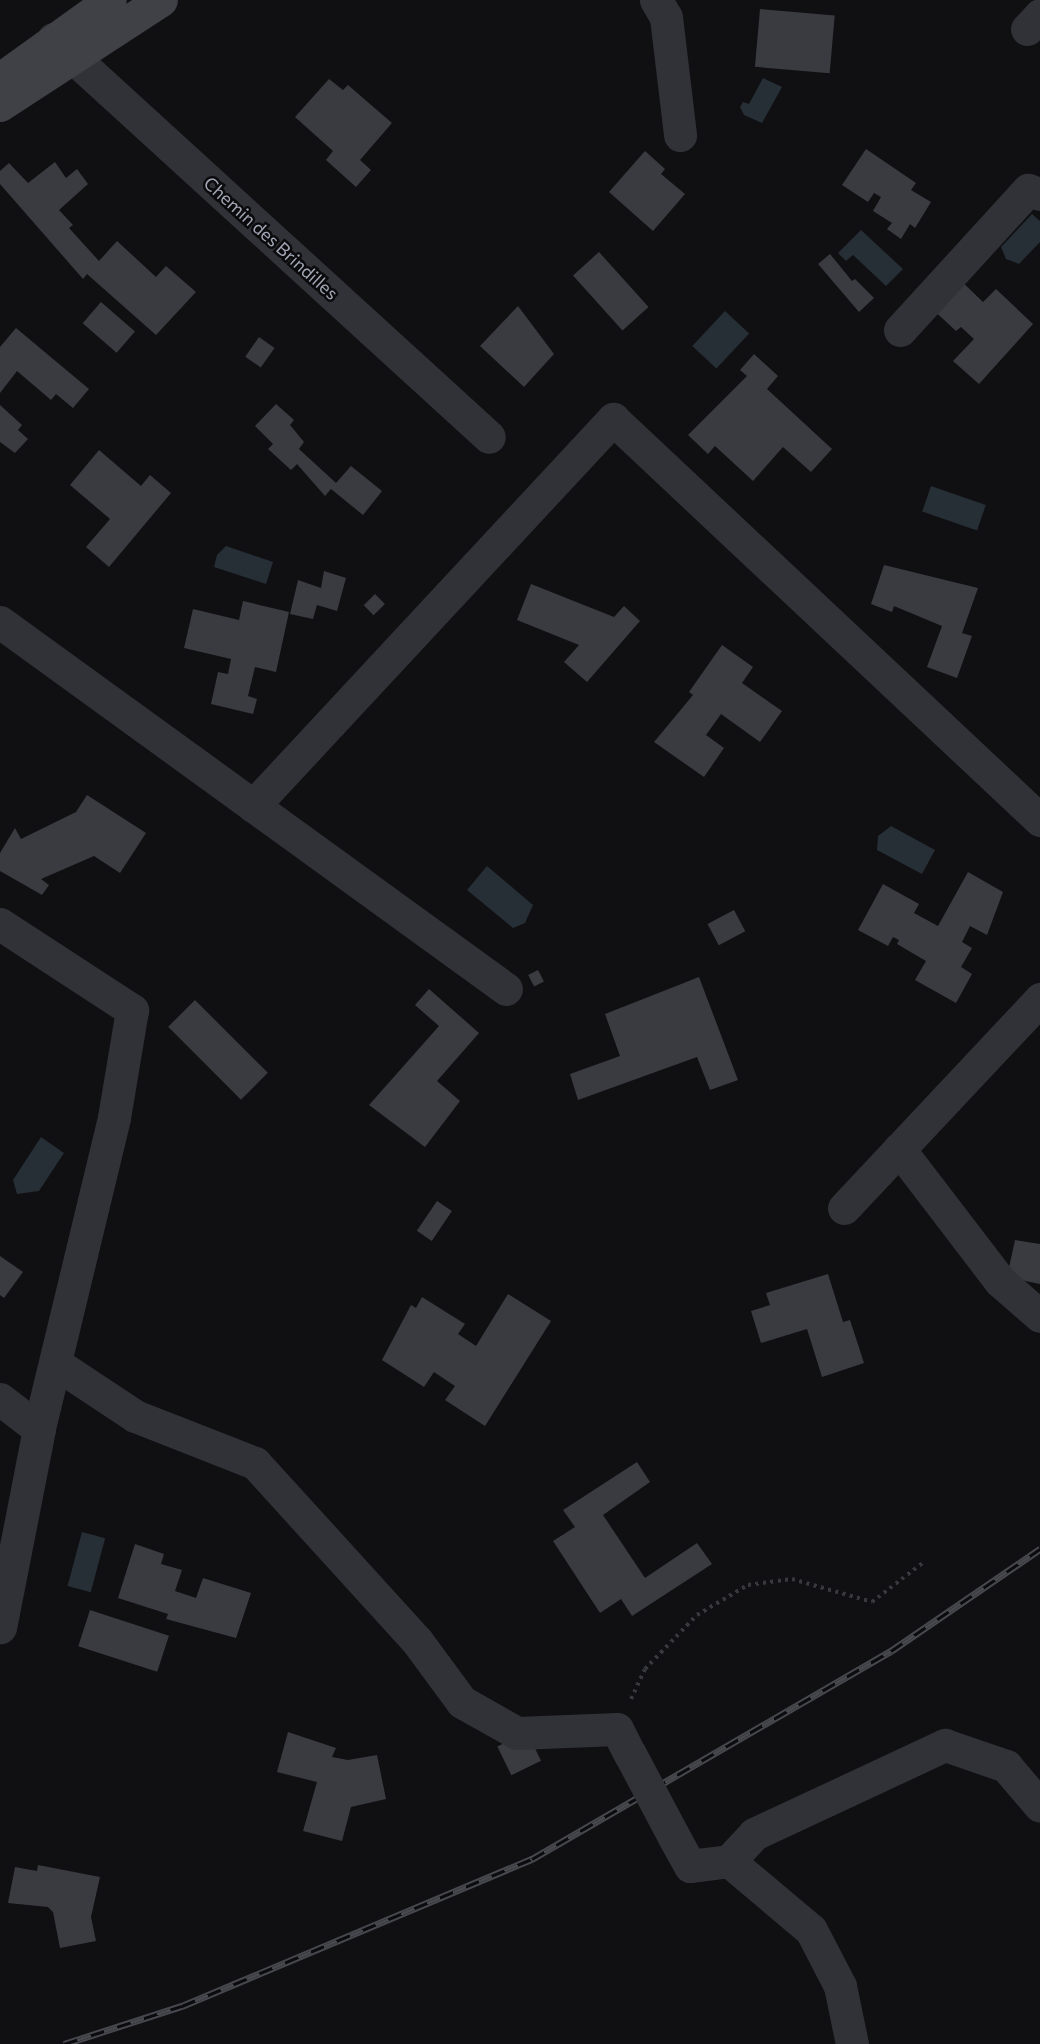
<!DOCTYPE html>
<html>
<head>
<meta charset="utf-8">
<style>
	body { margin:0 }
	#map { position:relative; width:1040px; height:2044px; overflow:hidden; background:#101012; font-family:Commissioner,sans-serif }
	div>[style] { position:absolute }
	.water>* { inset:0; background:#262e36; transform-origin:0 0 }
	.building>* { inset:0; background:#3a3b40; transform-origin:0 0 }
	.path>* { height:4px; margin-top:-2px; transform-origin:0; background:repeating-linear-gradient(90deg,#37393e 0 3px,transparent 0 7.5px) }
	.street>* { height:33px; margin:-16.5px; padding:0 16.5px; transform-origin:16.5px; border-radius:16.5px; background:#313237 }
	.secondary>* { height:33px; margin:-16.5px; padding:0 16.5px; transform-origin:16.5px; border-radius:16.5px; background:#3f4147 }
	.rail>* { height:7px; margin-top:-3.5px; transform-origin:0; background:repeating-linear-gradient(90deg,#0b0b0d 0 14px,#46484e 0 28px); box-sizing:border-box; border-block:2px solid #46484e }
	.street-bridge>* { height:33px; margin:-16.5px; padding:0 16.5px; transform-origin:16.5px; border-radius:16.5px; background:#313237 }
	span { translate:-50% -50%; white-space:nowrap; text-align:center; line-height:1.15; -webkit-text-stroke:5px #0b0b0d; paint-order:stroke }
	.street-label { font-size:18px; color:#a1a6b4 }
</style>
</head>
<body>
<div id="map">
	<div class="water">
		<i style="clip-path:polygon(763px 78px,782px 87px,762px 123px,744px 115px,740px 107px,743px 102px,749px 104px)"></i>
		<i style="clip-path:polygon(1032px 214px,1040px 221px,1040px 242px,1019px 264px,1006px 259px,1001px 247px)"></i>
		<i style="clip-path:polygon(861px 230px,903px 269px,886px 286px,853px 255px,846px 261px,838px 253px)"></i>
		<i style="left:725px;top:311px;width:33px;height:48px;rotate:43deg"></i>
		<i style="left:931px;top:486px;width:58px;height:27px;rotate:19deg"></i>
		<i style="clip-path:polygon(226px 546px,273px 562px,266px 584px,214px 567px,217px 555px)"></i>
		<i style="clip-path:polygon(891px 826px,935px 850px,922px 874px,877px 850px,878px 836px)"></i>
		<i style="clip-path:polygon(487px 866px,533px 905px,525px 923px,513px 928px,467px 890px)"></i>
		<i style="clip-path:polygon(41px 1137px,64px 1153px,39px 1191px,17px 1194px,13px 1180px)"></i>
		<i style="left:82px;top:1532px;width:24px;height:56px;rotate:15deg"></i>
	</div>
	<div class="building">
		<i style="left:760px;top:9px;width:75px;height:58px;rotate:5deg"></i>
		<i style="clip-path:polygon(329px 79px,343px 90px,348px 85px,392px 123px,360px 160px,371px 170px,356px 187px,326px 160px,333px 151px,295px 117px)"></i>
		<i style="clip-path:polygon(866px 149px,916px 183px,911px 190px,931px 202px,915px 228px,910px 224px,901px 239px,887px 229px,892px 223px,873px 211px,881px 197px,874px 193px,868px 202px,842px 185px)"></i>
		<i style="clip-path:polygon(645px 151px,665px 169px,661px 174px,685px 194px,653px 231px,609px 192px)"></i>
		<i style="clip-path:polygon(55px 162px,66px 178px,77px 169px,88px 184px,59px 210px,73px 225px,69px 228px,99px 261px,117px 241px,156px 277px,166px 266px,196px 292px,156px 335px,87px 274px,83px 279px,0 184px,0 171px,9px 163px,28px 183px)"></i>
		<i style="left:599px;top:252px;width:74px;height:35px;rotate:48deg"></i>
		<i style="clip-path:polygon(830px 254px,852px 281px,855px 279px,874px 298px,859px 312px,818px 264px)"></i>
		<i style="clip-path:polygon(956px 276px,983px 302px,996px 289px,1033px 324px,979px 384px,953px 361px,974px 339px,961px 327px,956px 331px,928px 305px)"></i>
		<i style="left:101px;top:302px;width:45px;height:28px;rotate:41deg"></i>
		<i style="clip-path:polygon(518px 306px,554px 354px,524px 387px,480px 346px)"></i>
		<i style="clip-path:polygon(16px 328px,89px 389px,73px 408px,56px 394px,51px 400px,17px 371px,0 393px,0 347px)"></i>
		<i style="left:259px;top:337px;width:19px;height:24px;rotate:35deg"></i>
		<i style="clip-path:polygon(754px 354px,778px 376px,767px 389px,832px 449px,811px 472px,783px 447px,753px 481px,715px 446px,708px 454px,688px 435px,747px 376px,740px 370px)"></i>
		<i style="clip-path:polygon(276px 404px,294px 420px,290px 425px,304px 442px,299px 449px,336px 483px,351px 466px,382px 491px,363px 515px,331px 489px,325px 496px,297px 464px,291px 470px,268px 449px,273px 444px,255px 426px)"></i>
		<i style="clip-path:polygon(0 405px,22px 425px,18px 430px,28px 439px,15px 453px,0 442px)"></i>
		<i style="clip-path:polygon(99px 450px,141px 486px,150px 475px,171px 493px,109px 567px,86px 547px,110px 519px,70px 485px)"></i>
		<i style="clip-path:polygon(884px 565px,978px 588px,962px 633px,972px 636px,957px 678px,927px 667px,942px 626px,894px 606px,892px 612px,871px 604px)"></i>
		<i style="clip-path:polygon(324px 571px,346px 578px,337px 611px,317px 605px,313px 619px,290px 614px,298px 580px,321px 588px)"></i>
		<i style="clip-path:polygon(531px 584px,614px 617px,624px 606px,640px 621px,587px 682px,564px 662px,579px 645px,517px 620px)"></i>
		<i style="left:375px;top:594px;width:14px;height:16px;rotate:45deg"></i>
		<i style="clip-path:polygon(243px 601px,289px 612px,276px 672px,255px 667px,248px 696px,257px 699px,253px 714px,211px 704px,218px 672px,228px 674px,231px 659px,184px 648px,193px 609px,239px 620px)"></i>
		<i style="clip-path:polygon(722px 645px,753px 667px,742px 683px,782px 711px,760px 742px,721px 714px,706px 735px,724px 748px,704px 777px,654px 742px,693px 695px,689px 692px)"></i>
		<i style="clip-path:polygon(87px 795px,146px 833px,120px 873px,94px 856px,41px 879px,49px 885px,42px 895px,0 871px,0 853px,15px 828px,21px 839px,76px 812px)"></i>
		<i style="clip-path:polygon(968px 872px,1003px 892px,987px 935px,970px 926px,962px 942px,972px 948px,961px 967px,972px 974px,956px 1003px,915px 980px,926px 961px,897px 944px,899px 940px,893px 937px,888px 946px,858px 930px,883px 884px,919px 904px,914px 913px,938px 926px)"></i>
		<i style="left:734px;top:910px;width:24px;height:30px;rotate:62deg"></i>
		<i style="left:538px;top:970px;width:13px;height:11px;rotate:63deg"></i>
		<i style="clip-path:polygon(699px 977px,738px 1080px,710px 1090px,697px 1057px,578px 1100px,570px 1074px,620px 1056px,605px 1014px)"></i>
		<i style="clip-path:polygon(429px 989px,479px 1033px,437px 1081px,460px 1101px,425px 1147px,369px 1105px,439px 1026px,415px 1005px)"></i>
		<i style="left:195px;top:1000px;width:103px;height:38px;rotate:45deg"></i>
		<i style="left:437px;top:1201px;width:18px;height:36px;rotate:34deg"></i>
		<i style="clip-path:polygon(1015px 1240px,1040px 1244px,1040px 1284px,1007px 1277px)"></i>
		<i style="clip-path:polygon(0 1256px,23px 1272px,4px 1298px,0 1295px)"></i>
		<i style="clip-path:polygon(828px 1274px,843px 1322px,850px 1320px,864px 1363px,822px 1377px,807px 1329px,761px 1343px,751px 1311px,770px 1305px,766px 1293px)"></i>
		<i style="clip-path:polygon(508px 1294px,551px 1321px,485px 1426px,445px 1400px,455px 1386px,434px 1372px,424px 1387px,382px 1360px,411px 1305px,416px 1308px,422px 1297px,465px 1324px,458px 1334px,476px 1346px)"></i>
		<i style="clip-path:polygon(637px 1462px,650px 1482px,603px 1515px,645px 1578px,697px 1543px,712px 1564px,632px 1616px,621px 1599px,600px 1613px,553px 1541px,575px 1527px,563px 1510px)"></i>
		<i style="clip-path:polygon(135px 1544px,164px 1554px,161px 1564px,182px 1570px,175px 1591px,196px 1598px,203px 1578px,251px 1593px,236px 1638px,166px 1619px,168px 1614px,118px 1598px)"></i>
		<i style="left:90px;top:1610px;width:83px;height:38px;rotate:18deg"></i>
		<i style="clip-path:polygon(288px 1732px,336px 1748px,332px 1757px,348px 1760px,377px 1755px,386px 1799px,351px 1807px,342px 1841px,303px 1831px,317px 1782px,277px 1772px)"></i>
		<i style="left:527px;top:1732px;width:32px;height:33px;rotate:64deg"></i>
		<i style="clip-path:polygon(38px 1865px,100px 1877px,91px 1917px,96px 1941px,60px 1948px,53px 1912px,48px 1907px,8px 1903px,15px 1867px,37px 1871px)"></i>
	</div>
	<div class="path">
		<i style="left:631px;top:1699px;width:33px;rotate:-65deg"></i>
		<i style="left:645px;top:1669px;width:75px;rotate:-46.1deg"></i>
		<i style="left:697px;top:1615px;width:59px;rotate:-30.5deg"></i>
		<i style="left:748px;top:1585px;width:44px;rotate:-7.8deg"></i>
		<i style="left:792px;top:1579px;width:83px;rotate:16deg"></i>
		<i style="left:872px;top:1602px;width:67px;rotate:-37.7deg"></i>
	</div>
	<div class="street">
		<i style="left:656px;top:0;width:20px;rotate:60deg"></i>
		<i style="left:666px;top:17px;width:119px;rotate:83.2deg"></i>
		<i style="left:1027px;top:29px;width:19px;rotate:-47deg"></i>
		<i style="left:53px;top:39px;width:590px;rotate:42.39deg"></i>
		<i style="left:900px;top:330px;width:190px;rotate:-47.6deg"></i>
		<i style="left:1028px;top:190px;width:13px;rotate:18deg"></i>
		<i style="left:0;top:622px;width:625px;rotate:35.95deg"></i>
		<i style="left:253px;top:806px;width:529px;rotate:-47.07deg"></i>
		<i style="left:613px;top:419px;width:586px;rotate:43.2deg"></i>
		<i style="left:0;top:924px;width:158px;rotate:33.1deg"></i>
		<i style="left:132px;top:1010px;width:109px;rotate:99.5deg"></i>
		<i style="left:114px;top:1118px;width:320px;rotate:103.6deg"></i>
		<i style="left:39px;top:1429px;width:202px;rotate:101.1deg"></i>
		<i style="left:899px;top:1149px;width:166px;rotate:52.6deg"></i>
		<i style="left:1000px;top:1281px;width:53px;rotate:41.2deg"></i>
		<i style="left:844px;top:1208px;width:287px;rotate:-46.8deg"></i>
		<i style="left:55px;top:1363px;width:96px;rotate:33.5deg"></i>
		<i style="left:135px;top:1416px;width:129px;rotate:21.4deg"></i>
		<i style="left:255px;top:1463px;width:241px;rotate:47.7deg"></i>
		<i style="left:417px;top:1641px;width:76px;rotate:53.6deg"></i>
		<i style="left:462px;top:1702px;width:63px;rotate:29.4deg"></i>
		<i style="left:517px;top:1733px;width:100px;rotate:-2.3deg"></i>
		<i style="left:617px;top:1729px;width:28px;rotate:63deg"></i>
		<i style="left:0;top:1399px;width:49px;rotate:37.6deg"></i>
		<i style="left:675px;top:1839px;width:31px;rotate:61deg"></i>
		<i style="left:690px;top:1866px;width:39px;rotate:-7deg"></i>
		<i style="left:729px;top:1861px;width:107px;rotate:40.1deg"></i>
		<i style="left:811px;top:1930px;width:63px;rotate:62.6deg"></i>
		<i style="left:840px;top:1986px;width:59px;rotate:78.3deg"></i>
		<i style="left:729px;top:1861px;width:37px;rotate:-47deg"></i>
		<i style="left:754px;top:1834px;width:211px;rotate:-25deg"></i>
		<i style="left:945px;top:1745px;width:65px;rotate:19deg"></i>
		<i style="left:1006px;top:1766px;width:52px;rotate:49.6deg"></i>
	</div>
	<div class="secondary">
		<i style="left:0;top:79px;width:135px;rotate:-35.7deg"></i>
		<i style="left:0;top:105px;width:192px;rotate:-33.1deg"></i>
	</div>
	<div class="rail">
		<i style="left:64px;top:2044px;width:124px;rotate:-17.9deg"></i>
		<i style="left:182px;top:2006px;width:380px;rotate:-22.8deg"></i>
		<i style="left:532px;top:1859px;width:415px;rotate:-30.1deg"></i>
		<i style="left:891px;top:1651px;width:181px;rotate:-34.4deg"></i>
	</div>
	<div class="street-bridge">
		<i style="left:630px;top:1754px;width:96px;rotate:62.1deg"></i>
	</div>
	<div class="street-label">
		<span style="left:271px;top:238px;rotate:42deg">Chemin des Brindilles</span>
	</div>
</div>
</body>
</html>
